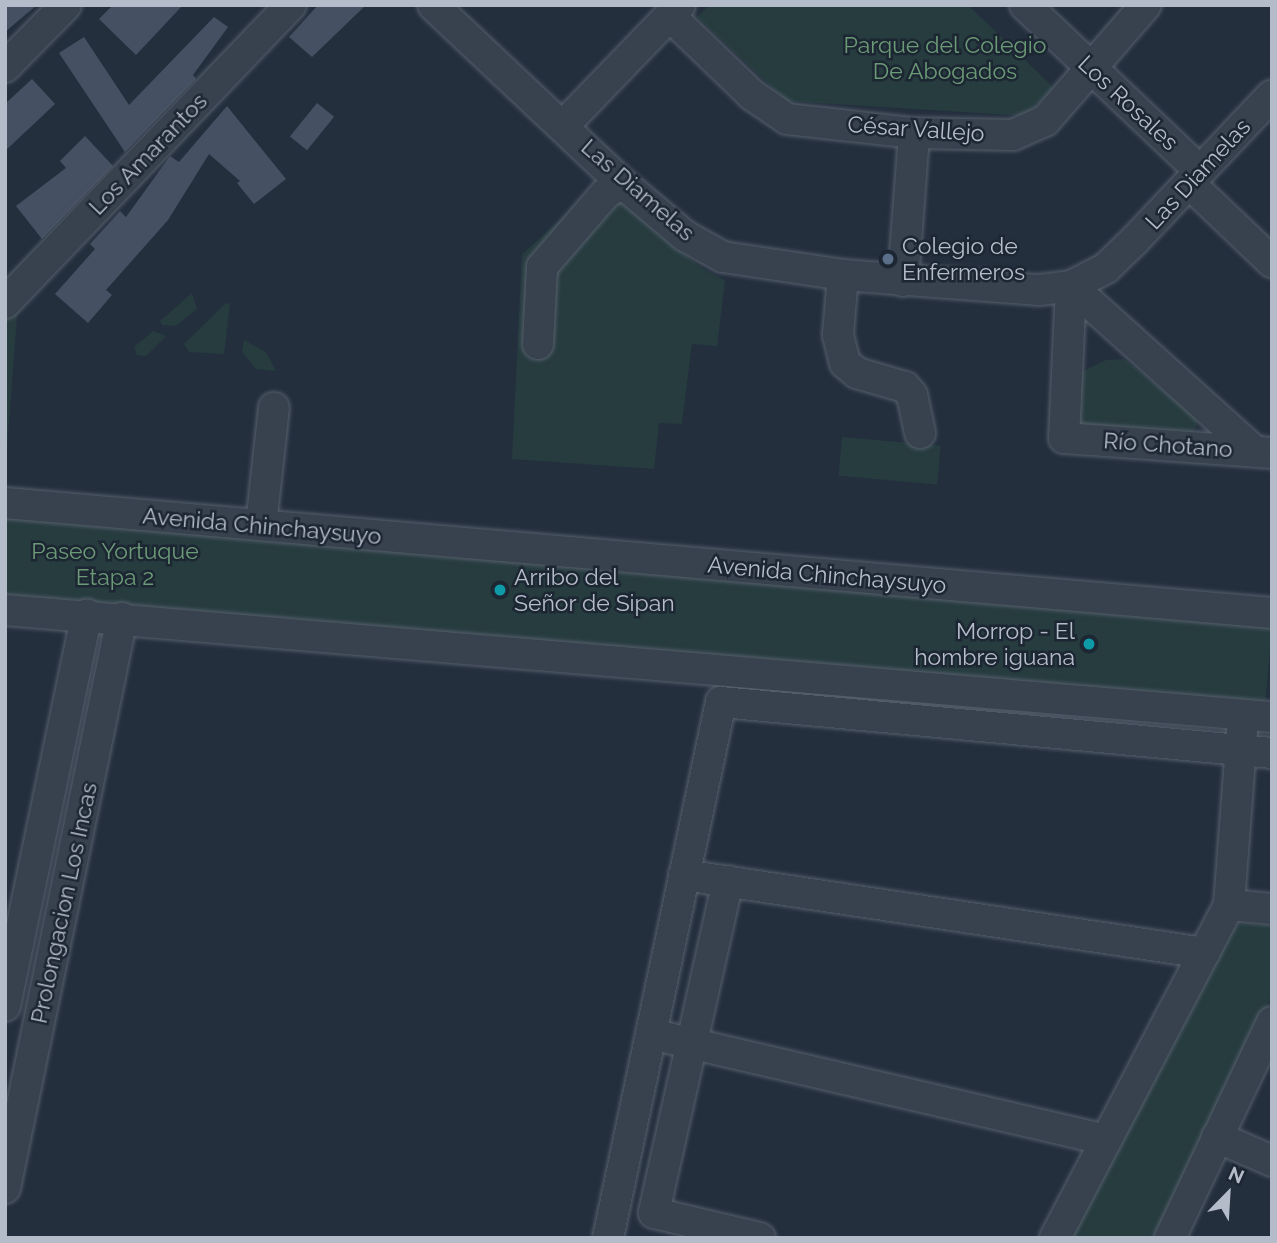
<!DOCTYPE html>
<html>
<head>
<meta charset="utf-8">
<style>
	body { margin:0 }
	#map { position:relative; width:1277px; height:1243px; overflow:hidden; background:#242f3e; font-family:Raleway,sans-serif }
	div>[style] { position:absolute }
	.green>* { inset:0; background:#263c3f; transform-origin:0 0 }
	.building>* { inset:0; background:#455162; transform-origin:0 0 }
	.roads { filter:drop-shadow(0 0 2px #565f6c) drop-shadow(0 0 2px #565f6c) }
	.minor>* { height:30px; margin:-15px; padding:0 15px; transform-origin:15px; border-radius:15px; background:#38414e }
	.dots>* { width:19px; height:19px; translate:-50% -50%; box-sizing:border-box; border:4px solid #1d2633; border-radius:50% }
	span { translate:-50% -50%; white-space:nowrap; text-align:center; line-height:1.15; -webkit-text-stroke:5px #1d2633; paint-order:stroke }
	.park-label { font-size:23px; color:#6b9a76 }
	.street-label { font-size:23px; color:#b4bcc9 }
	.poi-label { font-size:23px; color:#b4bcc9 }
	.left { translate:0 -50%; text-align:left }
	.right { translate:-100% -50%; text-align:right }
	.frame { position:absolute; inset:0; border:7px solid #b4bcc9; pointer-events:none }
	.north { position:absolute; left:1193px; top:1159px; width:70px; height:70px; -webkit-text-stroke:5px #1d2633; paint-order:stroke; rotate:24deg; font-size:19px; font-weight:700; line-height:28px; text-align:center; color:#b4bcc9 }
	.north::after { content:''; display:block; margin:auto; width:24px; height:32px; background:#b4bcc9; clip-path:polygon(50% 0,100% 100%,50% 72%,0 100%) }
</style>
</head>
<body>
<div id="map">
	<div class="green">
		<i style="clip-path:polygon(709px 5px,968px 5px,1054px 88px,1025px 116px,786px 101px,697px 17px)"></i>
		<i style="clip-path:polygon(604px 181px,656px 233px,703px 269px,725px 280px,717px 346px,692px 344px,682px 424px,659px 423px,654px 469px,512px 459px,522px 254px)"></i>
		<i style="clip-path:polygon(192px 293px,197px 309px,176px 326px,162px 325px,160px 321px)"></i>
		<i style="clip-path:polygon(18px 303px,5px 475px,5px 316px)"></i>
		<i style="clip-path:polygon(226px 303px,230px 304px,224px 354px,189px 352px,184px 344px)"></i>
		<i style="clip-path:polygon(153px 331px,166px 336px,146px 356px,137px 355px,134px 347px)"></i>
		<i style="clip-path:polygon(244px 340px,266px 352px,276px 371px,256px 369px,242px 352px)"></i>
		<i style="clip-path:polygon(1124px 359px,1196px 417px,1197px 426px,1187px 438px,1075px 427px,1079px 373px,1106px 360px)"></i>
		<i style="left:842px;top:437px;width:99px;height:39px;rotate:5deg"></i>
		<i style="left:5px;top:514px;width:1272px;height:80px;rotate:5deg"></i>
		<i style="clip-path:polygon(1243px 923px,1272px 926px,1272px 996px,1154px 1238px,1058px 1238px,1227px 932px)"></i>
	</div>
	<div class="building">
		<i style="clip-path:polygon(5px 5px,37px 5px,5px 32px)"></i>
		<i style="clip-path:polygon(113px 5px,183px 5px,136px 55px,99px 19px)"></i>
		<i style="clip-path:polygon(318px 5px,366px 5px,312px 57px,289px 37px)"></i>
		<i style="clip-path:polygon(214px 17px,228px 27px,193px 75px,196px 79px,125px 152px,59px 53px,84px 37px,129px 105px)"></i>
		<i style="clip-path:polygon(32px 79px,55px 104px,5px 151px,5px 104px)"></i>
		<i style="left:317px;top:103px;width:22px;height:43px;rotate:39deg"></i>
		<i style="clip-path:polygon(227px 106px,286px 179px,254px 204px,237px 183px,240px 181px,209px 154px,168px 220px,106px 290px,112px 295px,88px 323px,55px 294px,95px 249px,90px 244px,120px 211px,126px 217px,170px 156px,179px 162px)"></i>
		<i style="clip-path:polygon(85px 136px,113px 166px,42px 239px,16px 206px,66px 168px,60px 161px)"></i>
	</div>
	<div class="roads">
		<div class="minor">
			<i style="left:433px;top:5px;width:260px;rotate:43.3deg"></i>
			<i style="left:622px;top:183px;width:82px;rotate:40.1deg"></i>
			<i style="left:685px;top:236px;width:43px;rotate:28.9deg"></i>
			<i style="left:723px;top:257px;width:121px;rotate:8.5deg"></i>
			<i style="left:843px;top:275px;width:197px;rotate:4.4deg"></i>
			<i style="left:1039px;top:290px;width:32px;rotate:-7deg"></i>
			<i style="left:1071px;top:286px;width:39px;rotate:-27deg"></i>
			<i style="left:1106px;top:268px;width:40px;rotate:-44deg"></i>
			<i style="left:1135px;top:240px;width:199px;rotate:-46.6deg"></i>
			<i style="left:1025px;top:5px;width:241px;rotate:43.5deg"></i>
			<i style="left:670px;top:16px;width:114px;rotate:43.9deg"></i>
			<i style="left:752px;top:95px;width:42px;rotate:34.4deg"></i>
			<i style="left:787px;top:119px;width:128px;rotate:6.3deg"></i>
			<i style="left:914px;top:133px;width:99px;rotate:1.2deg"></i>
			<i style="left:1013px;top:135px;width:35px;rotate:-24deg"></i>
			<i style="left:1045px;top:121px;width:154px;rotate:-49deg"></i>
			<i style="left:5px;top:67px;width:87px;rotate:-45.5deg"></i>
			<i style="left:564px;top:125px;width:167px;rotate:-46deg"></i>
			<i style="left:1189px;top:183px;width:115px;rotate:43.6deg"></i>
			<i style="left:843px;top:275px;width:60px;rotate:94.8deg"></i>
			<i style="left:838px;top:335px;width:29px;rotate:76deg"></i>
			<i style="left:845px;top:363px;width:16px;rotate:40deg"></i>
			<i style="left:857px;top:373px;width:50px;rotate:16.3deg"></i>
			<i style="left:905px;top:387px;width:11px;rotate:49deg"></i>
			<i style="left:912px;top:395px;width:39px;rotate:78deg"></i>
			<i style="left:903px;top:281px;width:148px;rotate:-85.7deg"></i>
			<i style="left:1071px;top:286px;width:152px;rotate:92.6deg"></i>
			<i style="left:1064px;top:438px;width:209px;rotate:4.1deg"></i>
			<i style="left:1071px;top:286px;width:246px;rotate:42deg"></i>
			<i style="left:5px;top:303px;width:413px;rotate:-46.2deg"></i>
			<i style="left:538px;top:344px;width:77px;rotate:-87deg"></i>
			<i style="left:542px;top:267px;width:96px;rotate:-49.2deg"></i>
			<i style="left:605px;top:194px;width:20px;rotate:-33deg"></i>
			<i style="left:5px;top:503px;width:1272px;rotate:4.96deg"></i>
			<i style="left:261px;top:525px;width:118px;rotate:-83.7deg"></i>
			<i style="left:5px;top:610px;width:1272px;rotate:4.83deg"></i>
			<i style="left:684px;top:875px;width:526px;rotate:8.53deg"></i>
			<i style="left:728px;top:881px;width:340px;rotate:102.6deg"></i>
			<i style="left:654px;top:1213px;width:109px;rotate:13.3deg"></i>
			<i style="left:1229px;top:905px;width:174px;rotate:-85.7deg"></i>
			<i style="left:5px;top:1006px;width:400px;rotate:-78.2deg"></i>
			<i style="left:651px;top:1034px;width:467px;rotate:13.1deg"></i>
			<i style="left:1217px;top:1137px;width:60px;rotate:23.6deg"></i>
			<i style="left:5px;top:1188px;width:582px;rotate:-78.4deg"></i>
			<i style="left:608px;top:1238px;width:548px;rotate:-78.1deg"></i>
			<i style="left:721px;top:702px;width:553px;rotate:5.29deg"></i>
			<i style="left:1055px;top:1238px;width:376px;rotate:-62.4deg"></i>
			<i style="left:1229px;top:905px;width:43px;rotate:5.3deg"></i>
			<i style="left:1170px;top:1238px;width:239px;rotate:-64.7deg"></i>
		</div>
	</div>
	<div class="dots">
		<i style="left:888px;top:259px;background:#5c6f8a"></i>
		<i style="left:500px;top:590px;background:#0f9aa8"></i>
		<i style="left:1089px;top:644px;background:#0f9aa8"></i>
	</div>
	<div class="park-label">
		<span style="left:945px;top:58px">Parque del Colegio<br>De Abogados</span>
		<span style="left:115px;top:564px">Paseo Yortuque<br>Etapa 2</span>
	</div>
	<div class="street-label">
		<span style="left:1128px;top:103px;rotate:43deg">Los Rosales</span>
		<span style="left:916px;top:129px;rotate:4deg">César Vallejo</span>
		<span style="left:148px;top:154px;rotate:-46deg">Los Amarantos</span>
		<span style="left:1198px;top:174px;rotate:-47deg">Las Diamelas</span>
		<span style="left:638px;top:190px;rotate:41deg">Las Diamelas</span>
		<span style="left:1168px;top:445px;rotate:4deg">Río Chotano</span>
		<span style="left:262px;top:526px;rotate:5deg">Avenida Chinchaysuyo</span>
		<span style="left:827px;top:575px;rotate:5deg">Avenida Chinchaysuyo</span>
		<span style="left:64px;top:903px;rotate:-78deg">Prolongacion Los Incas</span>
	</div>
	<div class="poi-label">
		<span class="left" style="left:902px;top:259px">Colegio de<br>Enfermeros</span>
		<span class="left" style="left:514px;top:590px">Arribo del<br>Señor de Sipan</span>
		<span class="right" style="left:1075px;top:644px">Morrop - El<br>hombre iguana</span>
	</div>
	<div class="frame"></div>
	<div class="north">N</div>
</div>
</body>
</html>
